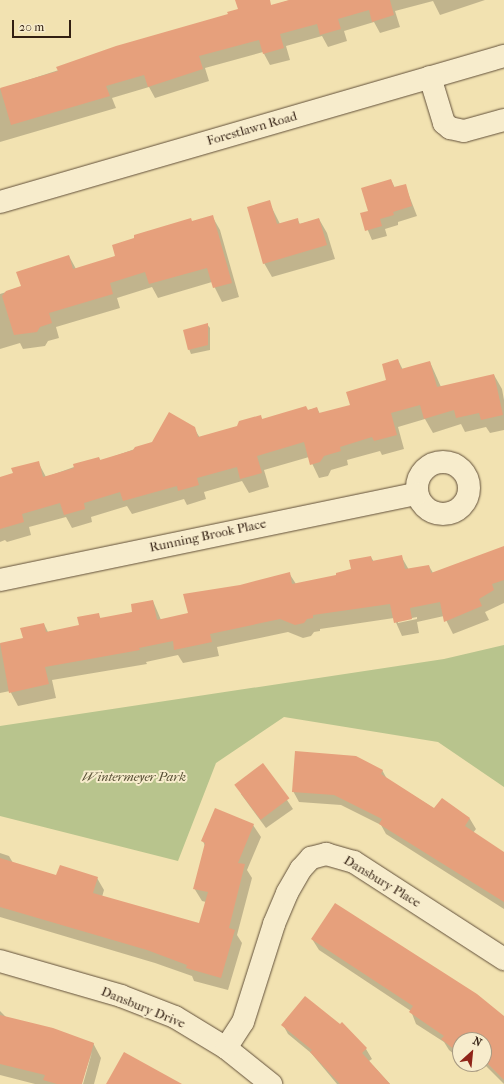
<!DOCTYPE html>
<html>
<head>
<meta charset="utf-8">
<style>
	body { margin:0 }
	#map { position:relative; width:504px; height:1084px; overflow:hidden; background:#f2e2b1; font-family:"IM FELL French Canon",serif }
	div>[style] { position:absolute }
	.green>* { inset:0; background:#b8c48d }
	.shadow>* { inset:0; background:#0003 }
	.building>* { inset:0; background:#e6a07c; transform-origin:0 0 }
	.roads { filter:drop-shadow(0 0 1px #62503a) drop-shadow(0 0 1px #62503a) }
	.minor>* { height:22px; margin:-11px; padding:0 11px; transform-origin:11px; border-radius:11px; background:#f7eccc }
	.minor>.ring { margin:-11px; padding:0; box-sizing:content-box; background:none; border:22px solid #f7eccc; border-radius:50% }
	span { translate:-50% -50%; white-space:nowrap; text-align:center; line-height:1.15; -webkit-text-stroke:4px #f7eccc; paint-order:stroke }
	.street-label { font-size:13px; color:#321f12 }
	.park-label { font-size:13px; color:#5a5137; font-style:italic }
	.north { position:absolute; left:452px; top:1032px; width:40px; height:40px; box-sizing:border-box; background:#f7eccc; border:1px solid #a89a82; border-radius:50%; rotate:27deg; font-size:11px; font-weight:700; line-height:16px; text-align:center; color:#321f12 }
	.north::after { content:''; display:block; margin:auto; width:14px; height:18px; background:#8f2418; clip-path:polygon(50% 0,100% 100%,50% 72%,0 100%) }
	.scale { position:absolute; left:12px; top:20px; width:59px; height:18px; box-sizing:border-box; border:2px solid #321f12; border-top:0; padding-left:5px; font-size:12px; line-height:14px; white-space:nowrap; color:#321f12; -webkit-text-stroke:3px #f7eccc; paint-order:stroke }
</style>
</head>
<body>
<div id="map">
	<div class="green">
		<i style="clip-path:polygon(504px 645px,504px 787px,438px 742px,284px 717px,216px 763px,178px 861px,0 816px,0 726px,444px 659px)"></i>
	</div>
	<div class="shadow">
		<i style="clip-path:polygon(247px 0,268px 0,271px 6px,290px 0,485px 0,440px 15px,433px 1px,395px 11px,400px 27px,380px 33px,374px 22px,344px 31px,347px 41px,328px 47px,322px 36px,286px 46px,290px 60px,270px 65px,263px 52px,205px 68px,209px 81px,155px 98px,149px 87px,112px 98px,116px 108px,0 142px,0 89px,229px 15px,239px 10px)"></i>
		<i style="clip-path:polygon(391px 180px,395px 188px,405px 185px,417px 216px,398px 222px,398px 225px,385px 229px,387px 236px,372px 240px,361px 214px,369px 212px)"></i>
		<i style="clip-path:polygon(269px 202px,280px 224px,297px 219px,300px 224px,319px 219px,327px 233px,335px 259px,272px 277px,264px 263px)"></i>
		<i style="clip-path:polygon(212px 216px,220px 230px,239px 297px,222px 302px,212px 282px,158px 298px,152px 287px,117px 298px,120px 308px,56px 327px,59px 338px,48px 341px,45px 346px,23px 349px,20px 343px,0 349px,0 294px,22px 287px,69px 256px,76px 269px,117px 257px,192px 222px)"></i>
		<i style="clip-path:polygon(207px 324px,210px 328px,210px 350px,191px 354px,189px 349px)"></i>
		<i style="clip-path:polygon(398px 360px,403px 370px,430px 362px,441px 387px,494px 375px,502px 389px,504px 400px,504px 430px,490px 433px,486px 427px,465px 432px,461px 424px,433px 433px,425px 419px,398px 427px,404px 449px,382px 455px,380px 451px,347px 460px,348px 465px,331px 470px,328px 476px,319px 478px,309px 457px,264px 470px,269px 487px,249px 493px,242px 481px,204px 492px,206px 499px,187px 505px,184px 499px,132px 514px,127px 506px,91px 517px,92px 522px,72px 528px,66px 517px,29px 527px,31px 535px,7px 542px,5px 540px,0 542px,0 484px,38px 462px,46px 477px,99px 458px,101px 461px,194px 428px,200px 438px,237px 427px,260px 416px,263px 420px,317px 408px,320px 414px,352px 406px,388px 381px)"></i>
		<i style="clip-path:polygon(evenodd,504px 547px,504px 603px,485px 612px,489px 620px,453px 634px,444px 616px,417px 622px,419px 633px,402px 636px,394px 618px,320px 629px,320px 631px,314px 632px,311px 636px,303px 638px,288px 632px,217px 647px,219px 656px,183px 663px,178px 655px,146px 662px,147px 664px,52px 680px,56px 698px,18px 706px,10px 691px,0 693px,0 644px,24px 639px,44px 624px,48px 632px,80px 626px,98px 614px,101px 619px,134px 612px,153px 601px,161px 620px,189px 614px,240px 586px,289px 573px,296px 584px,338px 576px,353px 570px,371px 557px,374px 562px,401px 556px,409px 570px,429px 566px,433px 573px,504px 547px,417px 617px,417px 619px,398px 623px,398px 621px,417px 617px)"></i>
		<i style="clip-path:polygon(263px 764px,293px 809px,266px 828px,241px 794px)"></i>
		<i style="clip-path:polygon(382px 770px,387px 779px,435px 809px,442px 799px,470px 819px,476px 829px,473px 833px,504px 853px,504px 909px,386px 834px,381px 825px,341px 805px,299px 802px,293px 791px)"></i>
		<i style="clip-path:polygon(253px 825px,261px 837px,247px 870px,252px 878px,237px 935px,242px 943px,228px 990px,194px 981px,192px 976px,155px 963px,0 917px,0 853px,9px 856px,13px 863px,57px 876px,97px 878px,104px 890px,102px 897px,200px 924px,206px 902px,202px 901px,194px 888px,205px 846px,203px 841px)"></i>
		<i style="clip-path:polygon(312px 939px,504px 1017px,504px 1084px,484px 1064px,484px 1040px,460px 1040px,460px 1059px,449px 1050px,444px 1042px,416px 1024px,411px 1011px,319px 950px)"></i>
		<i style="clip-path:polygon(0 1011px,7px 1018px,93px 1043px,101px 1058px,94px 1084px,83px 1084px,92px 1052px,81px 1084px,35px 1084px,0 1075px)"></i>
		<i style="clip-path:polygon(283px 1025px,366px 1049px,372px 1059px,369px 1061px,390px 1084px,337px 1084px,311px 1053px,288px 1034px)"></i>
		<i style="clip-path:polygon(466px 1064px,483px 1064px,477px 1072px)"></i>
	</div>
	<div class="building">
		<i style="clip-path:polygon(235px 0,270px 0,271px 5px,289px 0,390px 0,394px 15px,372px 22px,369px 10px,338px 19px,341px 29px,320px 35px,317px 24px,280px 34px,284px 48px,263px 54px,259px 40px,199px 56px,203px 69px,148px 87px,144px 75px,106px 86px,110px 96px,11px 125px,0 88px,58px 71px,56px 67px,116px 46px,228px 14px,227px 12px,238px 9px)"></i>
		<i style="clip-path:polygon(391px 179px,394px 187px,406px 184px,412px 206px,393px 212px,394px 215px,380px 219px,382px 226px,365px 231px,360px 213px,368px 211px,361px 188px)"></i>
		<i style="clip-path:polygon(270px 200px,277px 224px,298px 218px,299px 224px,319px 218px,327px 245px,263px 264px,247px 207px)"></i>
		<i style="clip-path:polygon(213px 215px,232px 283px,213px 288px,207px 268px,149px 284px,145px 272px,110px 283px,113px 294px,49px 313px,52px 323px,40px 327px,37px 332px,14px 335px,2px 296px,6px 291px,21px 286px,16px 272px,69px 255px,73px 269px,115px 256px,112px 245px,134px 238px,134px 235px,191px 218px,192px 221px)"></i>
		<i style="clip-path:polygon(208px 323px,208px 345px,188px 350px,183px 330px)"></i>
		<i style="clip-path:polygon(398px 359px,401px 369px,430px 361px,437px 387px,494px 374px,503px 415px,481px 420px,479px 413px,456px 418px,454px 410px,424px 419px,420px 405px,391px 413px,397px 435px,374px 441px,372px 437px,340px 447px,341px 451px,324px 456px,320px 462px,310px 465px,304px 442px,257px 456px,262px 473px,240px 479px,237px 467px,197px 478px,199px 485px,178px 491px,177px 486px,123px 501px,120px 492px,84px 503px,85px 509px,64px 515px,60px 503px,22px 514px,24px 522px,0 529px,0 477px,13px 473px,11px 468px,39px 461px,43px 477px,74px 468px,73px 464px,99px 457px,100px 460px,133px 450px,135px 447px,152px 442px,169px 412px,195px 427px,198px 437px,237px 426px,239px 421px,261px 415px,262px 419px,306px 406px,308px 410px,317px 407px,319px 413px,350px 405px,346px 392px,386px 380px,382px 364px)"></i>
		<i style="clip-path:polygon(504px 546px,504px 580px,492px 584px,494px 590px,479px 599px,482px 606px,444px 622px,440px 602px,410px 608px,412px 619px,394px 623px,390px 604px,313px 615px,313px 618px,307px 619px,304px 623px,295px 625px,280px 619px,210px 634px,212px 642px,174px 650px,173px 641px,139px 648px,140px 650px,45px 667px,49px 684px,9px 693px,0 643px,23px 638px,20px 628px,44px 623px,46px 632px,79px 625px,77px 617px,99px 613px,100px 618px,132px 612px,131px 604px,153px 600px,157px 620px,188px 613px,183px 594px,240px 585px,290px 572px,292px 584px,336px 575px,336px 573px,351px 569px,349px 560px,371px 556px,372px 561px,402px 555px,405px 569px,429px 565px,431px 573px)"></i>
		<i style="clip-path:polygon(295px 751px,356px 756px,383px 770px,381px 774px,434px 808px,442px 798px,470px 818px,465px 826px,504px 852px,504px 902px,379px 824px,382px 819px,334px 795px,292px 792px)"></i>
		<i style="left:263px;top:763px;width:44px;height:36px;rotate:53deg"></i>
		<i style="clip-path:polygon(215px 808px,254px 824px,238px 863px,245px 864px,229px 928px,235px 930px,221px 978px,186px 968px,187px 965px,147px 950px,0 907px,0 858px,56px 875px,60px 865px,98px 877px,93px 893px,199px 923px,208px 892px,193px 889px,205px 843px,201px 841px)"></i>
		<i style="clip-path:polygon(335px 903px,477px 994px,504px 1016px,504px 1080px,484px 1060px,484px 1040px,460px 1040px,460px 1054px,441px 1039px,444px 1036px,409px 1012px,413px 1006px,311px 939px)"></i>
		<i style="clip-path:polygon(305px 996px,340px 1024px,342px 1022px,367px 1048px,362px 1053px,390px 1084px,340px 1084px,310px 1052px,312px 1050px,281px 1025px)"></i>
		<i style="clip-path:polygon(0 1015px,53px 1028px,94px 1043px,82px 1084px,57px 1084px,43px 1080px,45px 1075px,0 1064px)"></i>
		<i style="clip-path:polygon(124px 1052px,182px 1084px,106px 1084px)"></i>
	</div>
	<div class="roads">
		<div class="minor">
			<i style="left:430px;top:77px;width:48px;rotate:73.1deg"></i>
			<i style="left:444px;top:123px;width:8px;rotate:40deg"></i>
			<i style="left:450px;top:128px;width:14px;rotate:12deg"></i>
			<i style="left:464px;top:131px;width:41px;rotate:-15.4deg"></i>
			<i style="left:0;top:202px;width:525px;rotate:-16.16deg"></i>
			<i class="ring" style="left:417px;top:462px;width:30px;height:30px"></i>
			<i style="left:0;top:580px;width:426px;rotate:-11.7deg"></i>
			<i style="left:0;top:961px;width:126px;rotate:16.1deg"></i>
			<i style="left:121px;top:996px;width:58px;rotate:21.3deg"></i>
			<i style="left:175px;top:1017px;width:60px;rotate:31.3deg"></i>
			<i style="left:226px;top:1048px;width:58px;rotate:38.7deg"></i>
			<i style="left:226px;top:1048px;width:31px;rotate:-57deg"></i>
			<i style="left:243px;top:1022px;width:103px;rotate:-72.4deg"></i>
			<i style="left:274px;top:924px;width:34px;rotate:-67deg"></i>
			<i style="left:287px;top:893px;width:28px;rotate:-60deg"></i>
			<i style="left:301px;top:869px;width:15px;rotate:-48deg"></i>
			<i style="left:311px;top:858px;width:16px;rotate:-15deg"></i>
			<i style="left:326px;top:854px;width:29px;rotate:16deg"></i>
			<i style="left:354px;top:862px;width:179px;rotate:32.9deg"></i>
		</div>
	</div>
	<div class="street-label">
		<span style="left:252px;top:129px;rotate:-16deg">Forestlawn Road</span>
		<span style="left:208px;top:536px;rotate:-12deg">Running Brook Place</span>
		<span style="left:382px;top:882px;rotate:31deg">Dansbury Place</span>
		<span style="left:143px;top:1008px;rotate:22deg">Dansbury Drive</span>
	</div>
	<div class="park-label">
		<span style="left:134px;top:777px">Wintermeyer Park</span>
	</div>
	<div class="north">N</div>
	<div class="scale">20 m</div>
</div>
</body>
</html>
